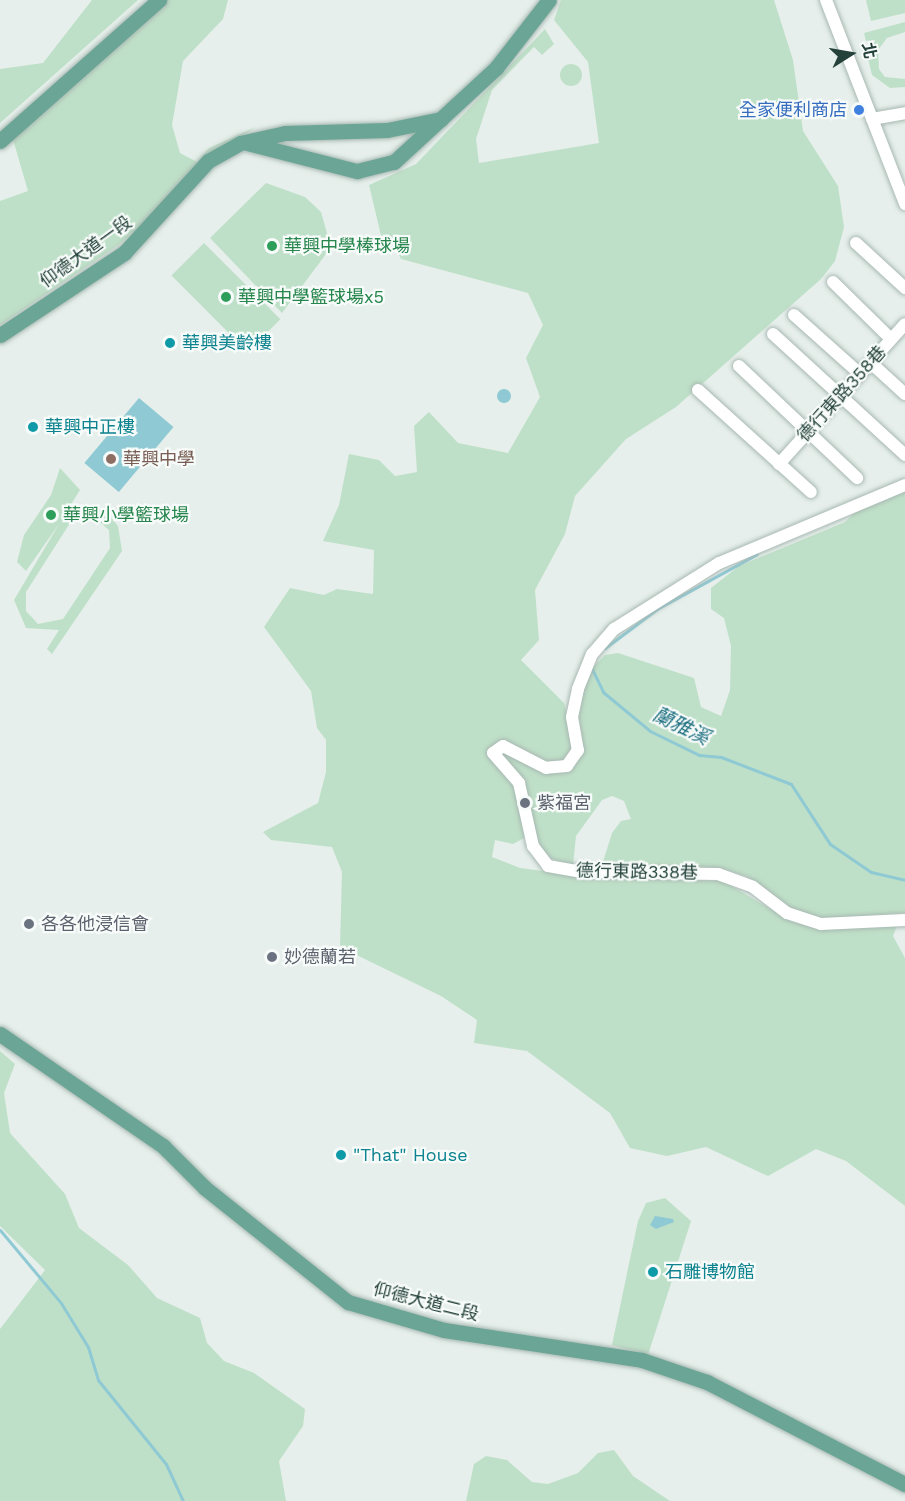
<!DOCTYPE html>
<html>
<head>
<meta charset="utf-8">
<style>
	body { margin:0 }
	#map { position:relative; width:905px; height:1501px; overflow:hidden; background:#e6efeb; font-family:"Work Sans","Noto Sans TC",sans-serif }
	div>[style] { position:absolute }
	.green>* { inset:0; background:#bfe0c8; transform-origin:0 0 }
	.round { border-radius:50% }
	.water>* { inset:0; background:#8ec9d4; transform-origin:0 0 }
	.stream>* { height:3px; margin:-1.5px; padding:0 1.5px; transform-origin:1.5px; border-radius:1.5px; background:#8ec9d4 }
	.roads { filter:drop-shadow(0 0 2px #a8b8b2) drop-shadow(0 0 2px #a8b8b2) }
	.minor>* { height:12px; margin:-6px; padding:0 6px; transform-origin:6px; border-radius:6px; background:#fff }
	.major>* { height:15px; margin:-7.5px; padding:0 7.5px; transform-origin:7.5px; border-radius:7.5px; background:#6aa596 }
	.dots>* { width:16px; height:16px; translate:-50% -50%; box-sizing:border-box; border:3px solid #f7fbf9; border-radius:50% }
	span { translate:-50% -50%; white-space:nowrap; text-align:center; line-height:1.15; -webkit-text-stroke:4.5px #f7fbf9; paint-order:stroke }
	.shop-label { font-size:18px; color:#366cbe }
	.right { translate:-100% -50%; text-align:right }
	.leisure-label { font-size:18px; color:#27864d }
	.left { translate:0 -50%; text-align:left }
	.street-label { font-size:18px; color:#24423a }
	.culture-label { font-size:18px; color:#0d838f }
	.education-label { font-size:18px; color:#785e54 }
	.worship-label { font-size:18px; color:#5b616d }
	.water-label { font-size:20px; color:#1c6f80; font-style:italic }
	.north { position:absolute; left:821px; top:24px; width:60px; height:60px; -webkit-text-stroke:4px #f7fbf9; paint-order:stroke; rotate:79deg; font-size:16px; font-weight:700; line-height:24px; text-align:center; color:#24423a }
	.north::after { content:''; display:block; margin:auto; width:21px; height:27px; background:#24423a; clip-path:polygon(50% 0,100% 100%,50% 72%,0 100%) }
</style>
</head>
<body>
<div id="map">
	<div class="green">
		<i style="clip-path:polygon(92px 0,138px 0,0 123px,0 69px,43px 63px)"></i>
		<i style="clip-path:polygon(163px 0,228px 0,223px 19px,183px 61px,172px 125px,180px 153px,197px 162px,209px 148px,256px 127px,202px 160px,172px 200px,117px 246px,0 325px,0 201px,28px 191px,12px 136px)"></i>
		<i style="clip-path:polygon(561px 0,774px 0,793px 60px,803px 131px,838px 186px,844px 227px,835px 261px,821px 279px,676px 407px,626px 439px,575px 496px,565px 534px,535px 590px,539px 640px,521px 660px,564px 703px,575px 745px,567px 760px,549px 765px,498px 743px,493px 747px,515px 787px,526px 837px,513px 844px,495px 840px,492px 857px,520px 868px,596px 878px,723px 881px,777px 913px,826px 929px,898px 923px,893px 936px,905px 958px,905px 1206px,846px 1161px,816px 1149px,768px 1176px,706px 1147px,667px 1156px,630px 1148px,610px 1113px,527px 1051px,474px 1043px,477px 1020px,441px 996px,340px 947px,342px 872px,332px 847px,271px 840px,263px 832px,318px 803px,326px 772px,326px 740px,317px 728px,311px 691px,264px 627px,290px 588px,324px 595px,337px 589px,373px 594px,374px 550px,323px 541px,339px 505px,349px 454px,379px 460px,395px 476px,417px 472px,414px 426px,429px 412px,458px 443px,508px 453px,540px 397px,526px 358px,543px 325px,528px 293px,401px 259px,394px 242px,382px 240px,369px 185px,416px 164px,545px 29px,554px 44px,542px 55px,534px 47px,492px 90px,476px 139px,479px 163px,599px 143px,588px 62px,554px 20px)"></i>
		<i style="clip-path:polygon(866px 0,905px 0,905px 13px,871px 21px)"></i>
		<i style="clip-path:polygon(905px 22px,905px 32px,887px 38px,878px 50px,879px 69px,885px 77px,905px 79px,905px 87px,890px 88px,872px 75px,868px 58px,875px 40px,866px 41px,864px 33px)"></i>
		<i class="round" style="left:560px;top:64px;width:22px;height:22px"></i>
		<i style="clip-path:polygon(266px 183px,305px 197px,321px 212px,327px 233px,326px 254px,282px 313px,210px 238px)"></i>
		<i style="left:204px;top:243px;width:108px;height:46px;rotate:45deg"></i>
		<i style="clip-path:polygon(evenodd,60px 468px,80px 490px,65px 514px,105px 510px,118px 526px,122px 551px,52px 654px,47px 649px,59px 630px,26px 628px,14px 600px,59px 524px,26px 571px,17px 562px,24px 535px,51px 495px,60px 468px,95px 518px,109px 530px,110px 548px,63px 619px,38px 624px,26px 611px,26px 592px,70px 523px,95px 518px)"></i>
		<i style="clip-path:polygon(905px 488px,905px 913px,821px 920px,783px 906px,746px 876px,723px 869px,608px 867px,602px 865px,612px 833px,621px 821px,631px 819px,624px 801px,612px 796px,602px 800px,576px 836px,573px 865px,542px 856px,523px 783px,498px 749px,549px 773px,569px 768px,577px 761px,576px 716px,588px 672px,605px 655px,618px 653px,694px 678px,701px 707px,721px 716px,730px 690px,731px 646px,724px 618px,711px 609px,711px 588px,739px 566px,845px 522px,859px 509px)"></i>
		<i style="clip-path:polygon(0 1051px,15px 1064px,4px 1093px,10px 1133px,65px 1194px,79px 1228px,128px 1265px,157px 1298px,200px 1318px,207px 1343px,224px 1361px,254px 1373px,305px 1409px,303px 1426px,279px 1461px,286px 1501px,0 1501px,0 1329px,45px 1270px,0 1226px)"></i>
		<i style="clip-path:polygon(665px 1198px,691px 1221px,648px 1355px,612px 1345px,638px 1221px,646px 1203px)"></i>
		<i style="clip-path:polygon(614px 1450px,633px 1476px,670px 1501px,466px 1501px,474px 1464px,486px 1456px,507px 1460px,532px 1482px,548px 1484px,578px 1473px,598px 1453px)"></i>
	</div>
	<div class="water">
		<i class="round" style="left:497px;top:389px;width:14px;height:14px"></i>
		<i style="left:139px;top:398px;width:45px;height:85px;rotate:40deg"></i>
		<i style="clip-path:polygon(655px 1216px,673px 1219px,674px 1222px,656px 1229px,650px 1225px)"></i>
	</div>
	<div class="stream">
		<i style="left:605px;top:648px;width:65px;rotate:-36.9deg"></i>
		<i style="left:657px;top:609px;width:114px;rotate:-28.8deg"></i>
		<i style="left:591px;top:667px;width:28px;rotate:64deg"></i>
		<i style="left:603px;top:692px;width:61px;rotate:39.7deg"></i>
		<i style="left:650px;top:731px;width:55px;rotate:26.1deg"></i>
		<i style="left:699px;top:755px;width:22px;rotate:5deg"></i>
		<i style="left:721px;top:757px;width:75px;rotate:21.1deg"></i>
		<i style="left:791px;top:784px;width:72px;rotate:57deg"></i>
		<i style="left:830px;top:844px;width:50px;rotate:34.3deg"></i>
		<i style="left:871px;top:872px;width:35px;rotate:13deg"></i>
		<i style="left:0;top:1230px;width:95px;rotate:50.1deg"></i>
		<i style="left:61px;top:1303px;width:52px;rotate:58.5deg"></i>
		<i style="left:88px;top:1347px;width:34px;rotate:73deg"></i>
		<i style="left:98px;top:1380px;width:108px;rotate:51deg"></i>
		<i style="left:166px;top:1464px;width:41px;rotate:65.3deg"></i>
	</div>
	<div class="roads">
		<div class="minor">
			<i style="left:826px;top:0;width:219px;rotate:68.8deg"></i>
			<i style="left:872px;top:119px;width:34px;rotate:-10deg"></i>
			<i style="left:856px;top:243px;width:67px;rotate:42.6deg"></i>
			<i style="left:833px;top:282px;width:81px;rotate:44.5deg"></i>
			<i style="left:794px;top:315px;width:89px;rotate:41.8deg"></i>
			<i style="left:773px;top:334px;width:179px;rotate:42.5deg"></i>
			<i style="left:871px;top:363px;width:46px;rotate:42.4deg"></i>
			<i style="left:739px;top:366px;width:163px;rotate:43.5deg"></i>
			<i style="left:698px;top:390px;width:152px;rotate:42.1deg"></i>
			<i style="left:779px;top:464px;width:188px;rotate:-48deg"></i>
			<i style="left:905px;top:485px;width:202px;rotate:157.2deg"></i>
			<i style="left:719px;top:563px;width:124px;rotate:147.8deg"></i>
			<i style="left:614px;top:629px;width:33px;rotate:131deg"></i>
			<i style="left:592px;top:654px;width:38px;rotate:112deg"></i>
			<i style="left:578px;top:689px;width:29px;rotate:102deg"></i>
			<i style="left:572px;top:717px;width:34px;rotate:80deg"></i>
			<i style="left:578px;top:750px;width:19px;rotate:125deg"></i>
			<i style="left:567px;top:766px;width:21px;rotate:175deg"></i>
			<i style="left:546px;top:768px;width:48px;rotate:-152.9deg"></i>
			<i style="left:503px;top:746px;width:12px;rotate:145deg"></i>
			<i style="left:493px;top:753px;width:40px;rotate:49deg"></i>
			<i style="left:519px;top:783px;width:65px;rotate:77.5deg"></i>
			<i style="left:533px;top:846px;width:25px;rotate:53deg"></i>
			<i style="left:548px;top:866px;width:36px;rotate:10deg"></i>
			<i style="left:583px;top:872px;width:135px;rotate:0.8deg"></i>
			<i style="left:718px;top:874px;width:37px;rotate:20deg"></i>
			<i style="left:753px;top:887px;width:43px;rotate:37.4deg"></i>
			<i style="left:787px;top:913px;width:36px;rotate:18deg"></i>
			<i style="left:821px;top:924px;width:84px;rotate:-2.7deg"></i>
		</div>
		<div class="major">
			<i style="left:0;top:141px;width:213px;rotate:-41.6deg"></i>
			<i style="left:247px;top:143px;width:114px;rotate:14.3deg"></i>
			<i style="left:357px;top:171px;width:38px;rotate:-14deg"></i>
			<i style="left:394px;top:162px;width:139px;rotate:-42.7deg"></i>
			<i style="left:496px;top:68px;width:86px;rotate:-52.1deg"></i>
			<i style="left:0;top:335px;width:149px;rotate:-33.5deg"></i>
			<i style="left:124px;top:253px;width:125px;rotate:-47.6deg"></i>
			<i style="left:208px;top:161px;width:37px;rotate:-29deg"></i>
			<i style="left:240px;top:143px;width:46px;rotate:-12.5deg"></i>
			<i style="left:285px;top:133px;width:102px;rotate:-1.7deg"></i>
			<i style="left:387px;top:130px;width:55px;rotate:-11.5deg"></i>
			<i style="left:0;top:1034px;width:198px;rotate:34.5deg"></i>
			<i style="left:163px;top:1146px;width:59px;rotate:45deg"></i>
			<i style="left:205px;top:1188px;width:183px;rotate:38.6deg"></i>
			<i style="left:348px;top:1302px;width:100px;rotate:16.3deg"></i>
			<i style="left:444px;top:1330px;width:200px;rotate:8.6deg"></i>
			<i style="left:642px;top:1360px;width:69px;rotate:18.7deg"></i>
			<i style="left:707px;top:1382px;width:223px;rotate:27.3deg"></i>
		</div>
	</div>
	<div class="dots">
		<i style="left:859px;top:110px;background:#3f7fe0"></i>
		<i style="left:272px;top:246px;background:#2e9e5b"></i>
		<i style="left:226px;top:297px;background:#2e9e5b"></i>
		<i style="left:170px;top:343px;background:#0f9aa8"></i>
		<i style="left:33px;top:427px;background:#0f9aa8"></i>
		<i style="left:111px;top:459px;background:#8d6e63"></i>
		<i style="left:51px;top:515px;background:#2e9e5b"></i>
		<i style="left:525px;top:803px;background:#6b7280"></i>
		<i style="left:29px;top:924px;background:#6b7280"></i>
		<i style="left:272px;top:957px;background:#6b7280"></i>
		<i style="left:341px;top:1155px;background:#0f9aa8"></i>
		<i style="left:653px;top:1272px;background:#0f9aa8"></i>
	</div>
	<div class="shop-label">
		<span class="right" style="left:847px;top:110px">全家便利商店</span>
	</div>
	<div class="leisure-label">
		<span class="left" style="left:284px;top:246px">華興中學棒球場</span>
		<span class="left" style="left:238px;top:297px">華興中學籃球場x5</span>
		<span class="left" style="left:63px;top:515px">華興小學籃球場</span>
	</div>
	<div class="street-label">
		<span style="left:86px;top:252px;rotate:-36deg">仰德大道一段</span>
		<span style="left:842px;top:394px;rotate:-48deg">德行東路358巷</span>
		<span style="left:637px;top:872px;rotate:1deg">德行東路338巷</span>
		<span style="left:426px;top:1302px;rotate:14deg">仰德大道二段</span>
	</div>
	<div class="culture-label">
		<span class="left" style="left:182px;top:343px">華興美齡樓</span>
		<span class="left" style="left:45px;top:427px">華興中正樓</span>
		<span class="left" style="left:353px;top:1155px">"That" House</span>
		<span class="left" style="left:665px;top:1272px">石雕博物館</span>
	</div>
	<div class="education-label">
		<span class="left" style="left:123px;top:459px">華興中學</span>
	</div>
	<div class="worship-label">
		<span class="left" style="left:537px;top:803px">紫福宮</span>
		<span class="left" style="left:41px;top:924px">各各他浸信會</span>
		<span class="left" style="left:284px;top:957px">妙德蘭若</span>
	</div>
	<div class="water-label">
		<span style="left:681px;top:726px;rotate:26deg">蘭雅溪</span>
	</div>
	<div class="north">北</div>
</div>
</body>
</html>
